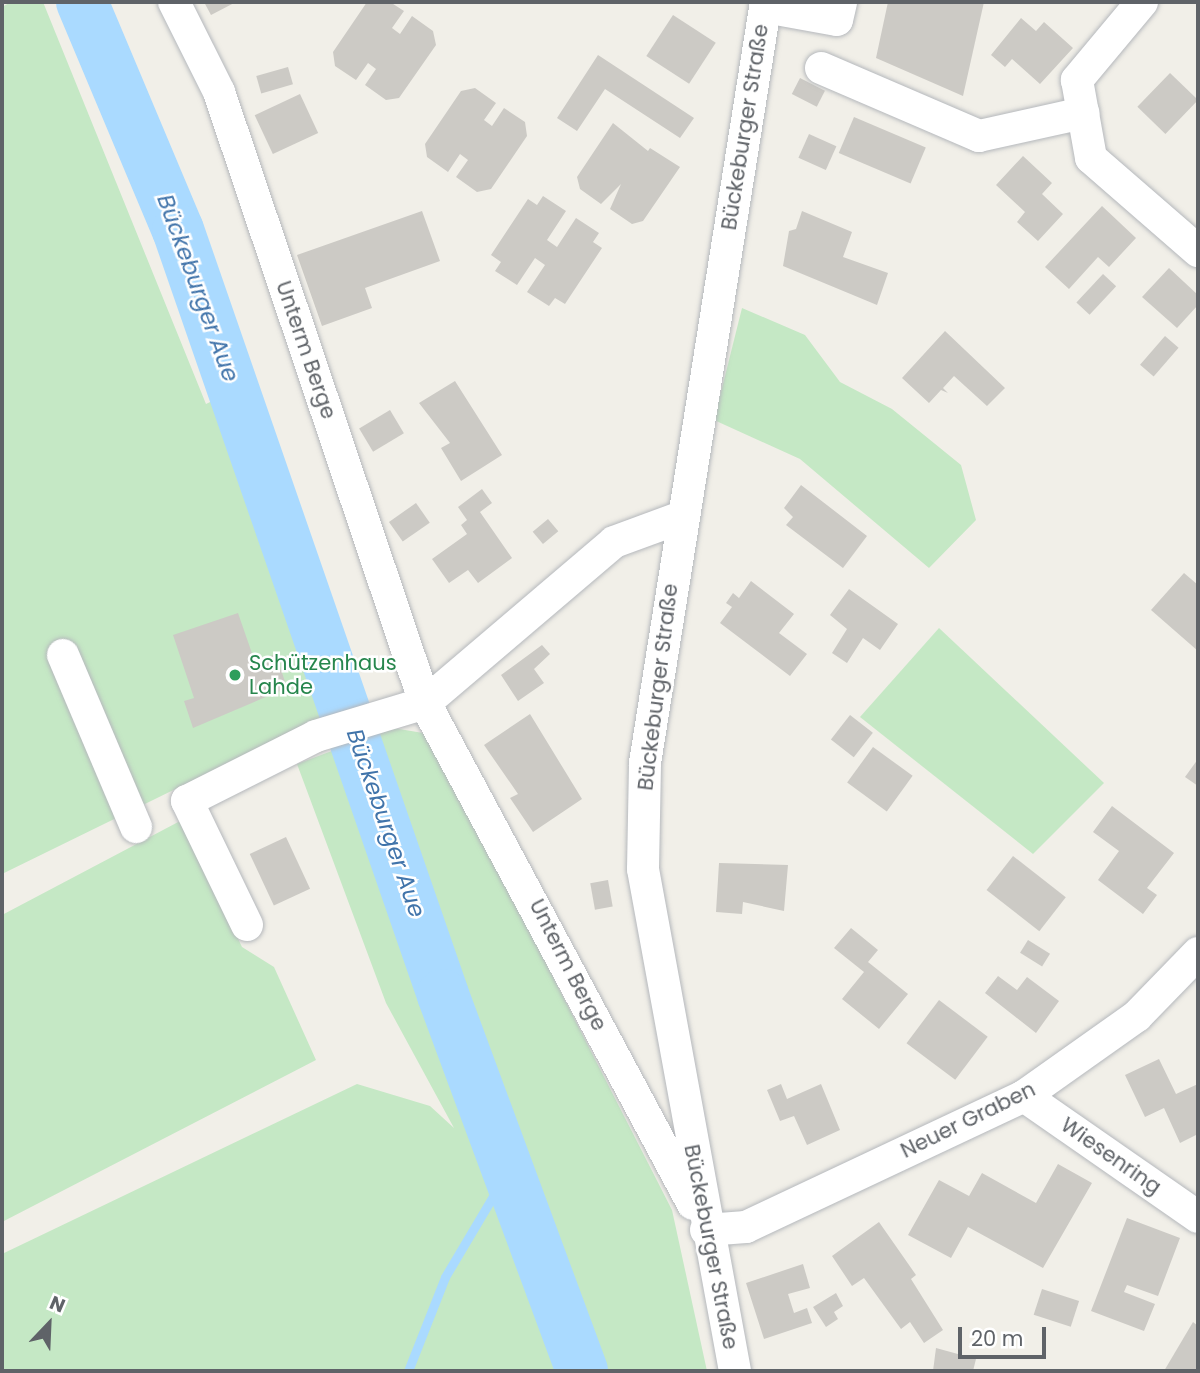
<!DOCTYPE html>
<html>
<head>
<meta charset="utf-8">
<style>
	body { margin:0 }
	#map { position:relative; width:1200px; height:1373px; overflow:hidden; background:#f1efe8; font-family:Poppins,sans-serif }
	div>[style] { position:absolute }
	.green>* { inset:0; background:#c5e8c5 }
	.stream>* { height:9px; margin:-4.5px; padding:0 4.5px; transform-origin:4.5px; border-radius:4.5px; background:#aadaff }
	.river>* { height:52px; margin:-26px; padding:0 26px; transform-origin:26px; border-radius:26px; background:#aadaff }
	.building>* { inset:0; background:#cccac5; transform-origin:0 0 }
	.roads { filter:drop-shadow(0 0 2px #b5b8bc) drop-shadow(0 0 2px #b5b8bc) }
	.minor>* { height:32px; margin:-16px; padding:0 16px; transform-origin:16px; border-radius:16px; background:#fff }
	.dots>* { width:19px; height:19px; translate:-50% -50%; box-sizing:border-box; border:4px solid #fff; border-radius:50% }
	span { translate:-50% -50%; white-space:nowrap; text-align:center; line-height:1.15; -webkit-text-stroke:5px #fff; paint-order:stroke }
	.street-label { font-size:21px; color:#5f6368 }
	.leisure-label { font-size:21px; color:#27864d }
	.left { translate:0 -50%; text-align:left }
	.water-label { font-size:23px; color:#4174aa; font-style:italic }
	.frame { position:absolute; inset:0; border:4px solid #5f6368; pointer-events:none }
	.north { position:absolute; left:14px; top:1289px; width:70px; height:70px; -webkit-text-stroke:5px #fff; paint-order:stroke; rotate:23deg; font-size:19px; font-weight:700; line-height:28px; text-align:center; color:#5f6368 }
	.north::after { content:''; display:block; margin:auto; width:24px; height:32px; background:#5f6368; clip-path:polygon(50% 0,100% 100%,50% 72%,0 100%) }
	.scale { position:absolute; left:958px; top:1327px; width:88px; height:32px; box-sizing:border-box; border:4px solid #5f6368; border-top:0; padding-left:9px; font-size:21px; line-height:24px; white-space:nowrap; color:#5f6368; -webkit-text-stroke:5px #fff; paint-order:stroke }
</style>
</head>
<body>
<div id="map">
	<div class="green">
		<i style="clip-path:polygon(11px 2px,43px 2px,206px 404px,235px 390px,346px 714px,202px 776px,2px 874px,2px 7px)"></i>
		<i style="clip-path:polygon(742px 308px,805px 335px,840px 382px,892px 409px,961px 465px,976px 520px,929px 568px,800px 459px,714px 420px)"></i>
		<i style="clip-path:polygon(939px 628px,1104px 783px,1033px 854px,860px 717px)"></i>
		<i style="clip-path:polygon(393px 728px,429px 734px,672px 1210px,707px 1371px,2px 1371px,2px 1254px,357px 1084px,430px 1106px,454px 1128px,386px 1003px,297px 764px)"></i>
		<i style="clip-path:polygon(182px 820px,242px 947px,274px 967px,316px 1060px,2px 1222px,2px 915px)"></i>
	</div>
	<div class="stream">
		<i style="left:408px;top:1371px;width:101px;rotate:-68.5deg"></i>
		<i style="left:445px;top:1277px;width:123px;rotate:-59.3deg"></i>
	</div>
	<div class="river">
		<i style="left:82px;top:2px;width:247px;rotate:67.2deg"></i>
		<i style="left:178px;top:230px;width:810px;rotate:70.89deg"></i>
		<i style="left:443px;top:995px;width:401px;rotate:69.7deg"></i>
	</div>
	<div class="building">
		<i style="clip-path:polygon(204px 2px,236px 2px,211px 15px)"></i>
		<i style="clip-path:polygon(367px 2px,390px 2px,404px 11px,392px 28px,400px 34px,412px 16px,433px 31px,436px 45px,399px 98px,386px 100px,365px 85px,376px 69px,368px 63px,356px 80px,335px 66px,333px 52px)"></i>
		<i style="clip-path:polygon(888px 2px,984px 2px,963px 96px,876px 58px)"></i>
		<i style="left:673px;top:15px;width:51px;height:49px;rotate:33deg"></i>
		<i style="clip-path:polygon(1021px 18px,1036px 31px,1044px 22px,1073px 48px,1040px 84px,1012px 59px,1005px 67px,991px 55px)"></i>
		<i style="clip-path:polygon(598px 55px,694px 118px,680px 138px,605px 89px,577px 131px,557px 118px)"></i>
		<i style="left:288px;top:67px;width:18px;height:33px;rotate:74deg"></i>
		<i style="left:1170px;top:73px;width:39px;height:47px;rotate:44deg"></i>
		<i style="left:800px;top:78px;width:28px;height:18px;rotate:27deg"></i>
		<i style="clip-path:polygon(475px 88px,496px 103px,484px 120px,492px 126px,504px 108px,525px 122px,527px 136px,491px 189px,477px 192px,456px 177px,468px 160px,460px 154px,448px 172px,427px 157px,425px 144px,461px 91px)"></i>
		<i style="left:300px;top:94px;width:43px;height:50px;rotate:65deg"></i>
		<i style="left:854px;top:117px;width:78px;height:39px;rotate:23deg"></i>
		<i style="clip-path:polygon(613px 123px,648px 151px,650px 148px,680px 167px,643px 221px,632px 224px,610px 209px,621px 184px,601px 204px,580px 189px,577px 177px)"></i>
		<i style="left:809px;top:134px;width:30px;height:26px;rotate:24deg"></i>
		<i style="clip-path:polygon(1023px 156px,1052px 183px,1042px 194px,1063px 214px,1038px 241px,1017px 222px,1025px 212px,996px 185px)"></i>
		<i style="clip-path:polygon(543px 196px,566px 211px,547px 240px,557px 247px,576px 218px,599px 233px,593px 242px,602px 248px,565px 304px,555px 298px,549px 306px,527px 292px,545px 265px,535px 258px,517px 285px,495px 271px,501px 262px,491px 255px,528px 199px,537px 205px)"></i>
		<i style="clip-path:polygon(1102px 206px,1136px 238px,1109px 267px,1098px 257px,1069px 289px,1045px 267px)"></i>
		<i style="clip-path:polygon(422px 211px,440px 261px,365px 288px,372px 308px,322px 326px,297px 255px)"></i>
		<i style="clip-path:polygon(802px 211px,852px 232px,843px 257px,888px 273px,877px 305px,783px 266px,789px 231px,796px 229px)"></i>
		<i style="clip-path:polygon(1169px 268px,1198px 295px,1198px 305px,1177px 328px,1142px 297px)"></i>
		<i style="left:1103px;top:274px;width:18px;height:39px;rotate:43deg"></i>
		<i style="clip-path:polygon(945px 331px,1005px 388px,987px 406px,954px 376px,943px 388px,948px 393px,941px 390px,929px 403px,902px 378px)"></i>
		<i style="left:1165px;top:336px;width:18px;height:38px;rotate:41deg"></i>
		<i style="clip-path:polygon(455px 381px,502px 455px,461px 481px,441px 448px,450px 443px,419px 403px)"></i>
		<i style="left:390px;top:410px;width:27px;height:36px;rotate:59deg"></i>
		<i style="clip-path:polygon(801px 485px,867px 536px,843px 568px,786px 525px,793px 517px,784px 508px)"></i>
		<i style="clip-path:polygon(482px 489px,492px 503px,480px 512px,512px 558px,478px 583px,468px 570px,449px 583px,432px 559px,467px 534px,461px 525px,467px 520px,458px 507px)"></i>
		<i style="left:416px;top:503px;width:24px;height:33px;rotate:55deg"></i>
		<i style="left:548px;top:519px;width:16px;height:20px;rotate:50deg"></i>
		<i style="clip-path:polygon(1184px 573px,1198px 585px,1198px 651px,1151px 610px)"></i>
		<i style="clip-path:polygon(751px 581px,794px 614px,779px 633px,807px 654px,790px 676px,720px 623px,732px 607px,726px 603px,733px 593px,739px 598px)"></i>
		<i style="clip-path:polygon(849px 589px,898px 624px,880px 650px,863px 638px,847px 663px,832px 653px,847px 629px,830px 615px)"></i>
		<i style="clip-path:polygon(238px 613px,255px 662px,276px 654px,287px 688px,193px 728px,184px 701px,194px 698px,173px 635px)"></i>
		<i style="clip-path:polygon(542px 645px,550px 654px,534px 669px,544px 683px,518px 701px,501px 675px)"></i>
		<i style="clip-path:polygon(530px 714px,582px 799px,533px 832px,510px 798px,518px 794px,484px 745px)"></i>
		<i style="left:850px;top:715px;width:29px;height:31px;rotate:38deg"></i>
		<i style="left:873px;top:747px;width:49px;height:44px;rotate:36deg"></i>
		<i style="clip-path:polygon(1198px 759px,1198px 786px,1185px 777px)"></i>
		<i style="clip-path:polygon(1112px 806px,1174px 853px,1147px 888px,1157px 895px,1143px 914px,1098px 880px,1119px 851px,1093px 832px)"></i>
		<i style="left:286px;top:837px;width:57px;height:40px;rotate:65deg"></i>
		<i style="left:1013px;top:856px;width:67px;height:43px;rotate:38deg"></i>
		<i style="clip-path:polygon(719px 863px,788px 865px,784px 911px,743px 902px,742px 914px,716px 912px)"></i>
		<i style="left:608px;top:880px;width:27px;height:18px;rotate:80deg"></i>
		<i style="clip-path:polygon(851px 928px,878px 950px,868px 962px,908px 994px,879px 1029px,842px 999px,864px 972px,834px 948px)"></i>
		<i style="left:1028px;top:940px;width:26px;height:15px;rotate:32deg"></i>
		<i style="clip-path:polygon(998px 976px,1017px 990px,1027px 977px,1059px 1001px,1036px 1033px,985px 993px)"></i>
		<i style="left:939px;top:1000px;width:61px;height:54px;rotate:37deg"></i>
		<i style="clip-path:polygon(1159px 1059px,1176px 1094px,1198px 1084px,1198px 1134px,1180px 1143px,1164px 1108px,1145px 1117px,1125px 1075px)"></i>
		<i style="clip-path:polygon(781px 1084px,787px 1099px,821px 1084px,840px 1130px,807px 1145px,794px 1116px,780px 1121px,767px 1090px)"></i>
		<i style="clip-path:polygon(1058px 1164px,1092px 1183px,1043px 1268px,968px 1227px,951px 1258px,908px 1235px,939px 1180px,969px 1196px,982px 1173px,1036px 1203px)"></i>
		<i style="clip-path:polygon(1127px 1218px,1180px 1238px,1158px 1296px,1127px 1285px,1124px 1292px,1155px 1304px,1144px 1331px,1091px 1311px)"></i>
		<i style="clip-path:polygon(879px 1222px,916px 1275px,911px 1279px,943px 1330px,924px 1343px,910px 1322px,901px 1329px,864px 1278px,852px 1286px,832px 1256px)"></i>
		<i style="clip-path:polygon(803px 1264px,810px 1288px,788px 1294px,794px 1313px,807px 1308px,812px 1323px,764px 1339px,746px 1283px)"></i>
		<i style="left:1042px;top:1289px;width:39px;height:27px;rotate:18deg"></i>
		<i style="clip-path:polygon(836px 1293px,843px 1306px,834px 1312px,838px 1319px,826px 1327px,813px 1307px)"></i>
		<i style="clip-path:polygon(1193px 1322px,1198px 1326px,1198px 1371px,1164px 1371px)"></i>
		<i style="clip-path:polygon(936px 1348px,976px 1359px,973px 1371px,933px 1371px)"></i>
	</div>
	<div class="roads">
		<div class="minor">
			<i style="left:174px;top:2px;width:101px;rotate:63.4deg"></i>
			<i style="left:219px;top:92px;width:645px;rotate:71.37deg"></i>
			<i style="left:425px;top:703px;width:568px;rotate:61.86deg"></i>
			<i style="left:1142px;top:2px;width:102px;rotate:129.8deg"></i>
			<i style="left:1077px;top:80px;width:79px;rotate:79.8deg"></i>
			<i style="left:1091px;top:158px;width:142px;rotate:41deg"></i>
			<i style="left:765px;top:7px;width:73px;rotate:10.2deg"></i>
			<i style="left:837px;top:20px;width:18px;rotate:-77deg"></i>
			<i style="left:821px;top:68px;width:172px;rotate:23.3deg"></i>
			<i style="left:979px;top:136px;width:107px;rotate:-12.5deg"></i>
			<i style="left:63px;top:655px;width:187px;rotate:67deg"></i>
			<i style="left:247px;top:925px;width:138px;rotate:-115.8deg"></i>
			<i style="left:187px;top:801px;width:144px;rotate:-26.7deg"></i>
			<i style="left:316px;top:736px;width:114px;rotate:-16.8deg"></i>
			<i style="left:425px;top:703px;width:248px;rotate:-40.4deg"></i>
			<i style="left:614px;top:542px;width:72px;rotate:-20.2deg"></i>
			<i style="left:1024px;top:1096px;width:212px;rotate:34.8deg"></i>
			<i style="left:706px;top:1230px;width:40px;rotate:-4.3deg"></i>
			<i style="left:746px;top:1227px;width:307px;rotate:-25.2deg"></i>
			<i style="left:1024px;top:1096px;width:138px;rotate:-35.3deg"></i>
			<i style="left:1137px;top:1016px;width:88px;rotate:-45.9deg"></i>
			<i style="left:735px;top:1371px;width:510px;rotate:-100.39deg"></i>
			<i style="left:643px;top:869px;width:106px;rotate:-88.9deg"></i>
			<i style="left:645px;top:763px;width:771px;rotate:-80.97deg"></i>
		</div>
	</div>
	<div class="dots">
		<i style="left:235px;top:675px;background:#2e9e5b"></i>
	</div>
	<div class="street-label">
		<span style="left:745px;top:127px;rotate:-81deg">Bückeburger Straße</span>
		<span style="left:306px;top:350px;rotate:71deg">Unterm Berge</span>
		<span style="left:658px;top:687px;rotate:-83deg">Bückeburger Straße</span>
		<span style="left:568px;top:965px;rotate:63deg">Unterm Berge</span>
		<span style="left:968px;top:1120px;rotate:-26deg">Neuer Graben</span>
		<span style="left:1111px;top:1156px;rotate:35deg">Wiesenring</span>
		<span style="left:711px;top:1247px;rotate:79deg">Bückeburger Straße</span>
	</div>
	<div class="leisure-label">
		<span class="left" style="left:249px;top:675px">Schützenhaus<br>Lahde</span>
	</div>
	<div class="water-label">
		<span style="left:198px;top:288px;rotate:70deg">Bückeburger Aue</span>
		<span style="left:386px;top:823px;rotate:71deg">Bückeburger Aue</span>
	</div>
	<div class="frame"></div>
	<div class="north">N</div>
	<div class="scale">20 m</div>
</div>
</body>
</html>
